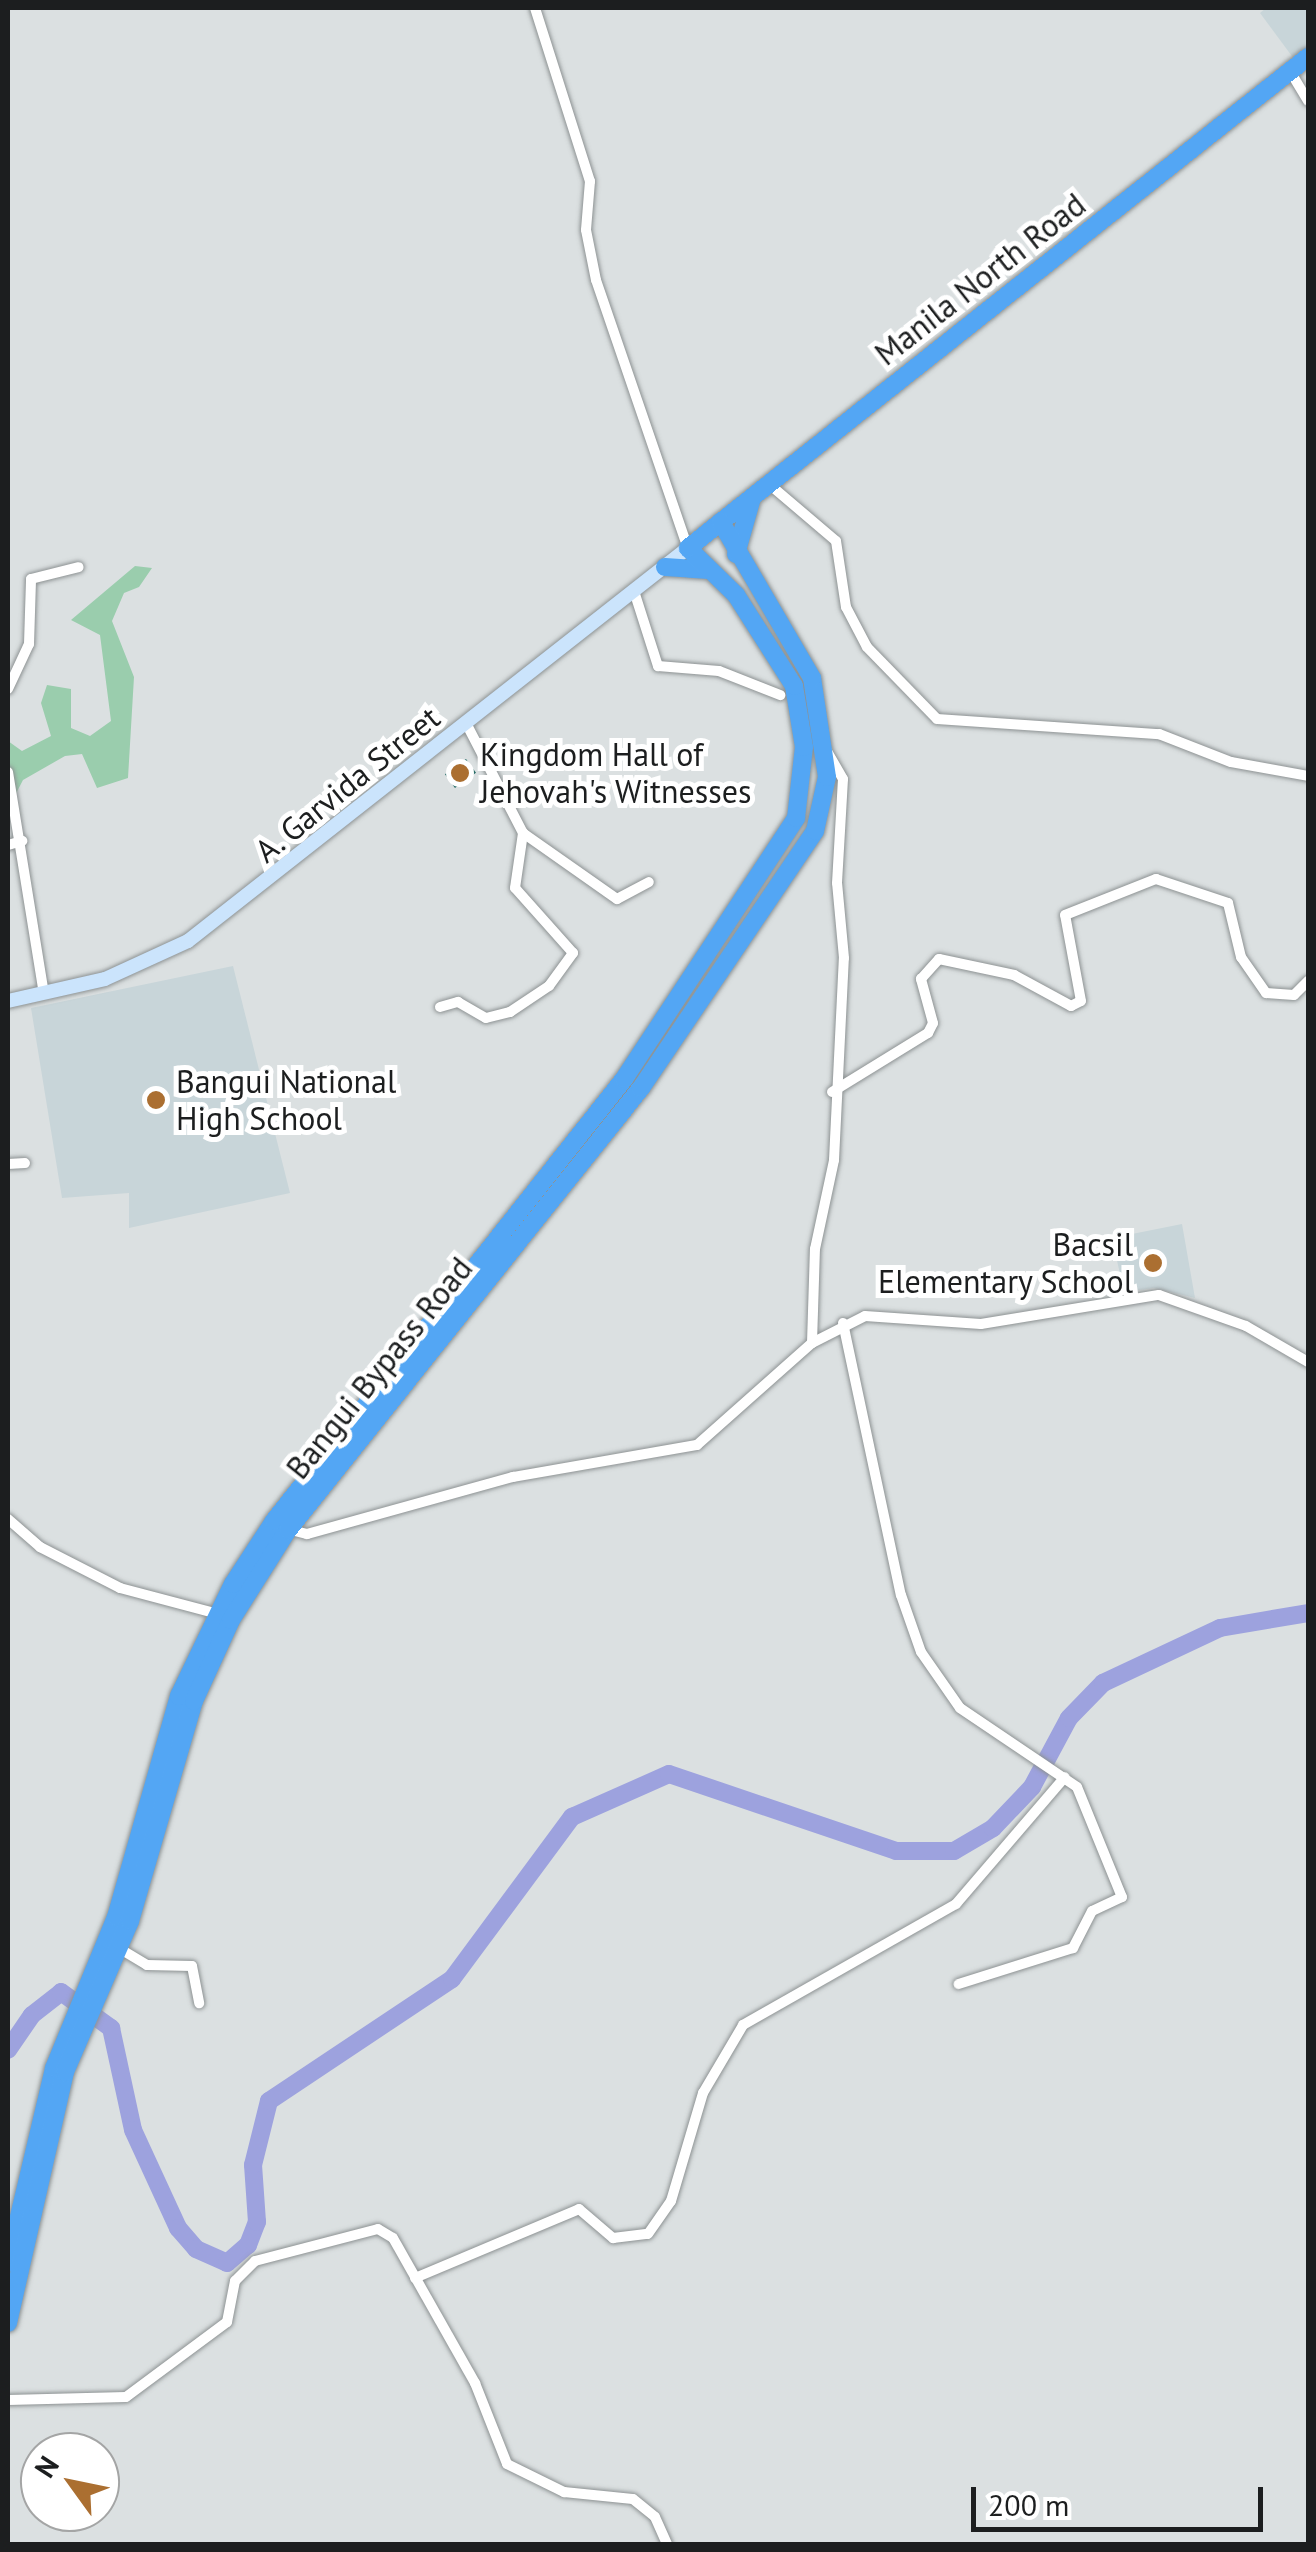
<!DOCTYPE html>
<html>
<head>
<meta charset="utf-8">
<style>
	body { margin:0 }
	#map { position:relative; width:1316px; height:2552px; overflow:hidden; background:#dbe0e1; font-family:"PT Sans",sans-serif }
	div>[style] { position:absolute }
	.built>* { inset:0; background:#c8d5d9 }
	.green>* { inset:0; background:#9acdad }
	.river>* { height:18px; margin:-9px; padding:0 9px; transform-origin:9px; border-radius:9px; background:#9da2de }
	.building>* { inset:0; background:#256a65; transform-origin:0 0 }
	.roads { filter:drop-shadow(0 0 2px #8d9293) drop-shadow(0 0 2px #8d9293) }
	.street>* { height:10px; margin:-5px; padding:0 5px; transform-origin:5px; border-radius:5px; background:#fff }
	.secondary>* { height:14px; margin:-7px; padding:0 7px; transform-origin:7px; border-radius:7px; background:#cbe4fc }
	.highway>* { height:18px; margin:-9px; padding:0 9px; transform-origin:9px; border-radius:9px; background:#53a6f4 }
	.dots>* { width:28px; height:28px; translate:-50% -50%; box-sizing:border-box; border:5px solid #fff; border-radius:50% }
	span { translate:-50% -50%; white-space:nowrap; text-align:center; line-height:1.15; -webkit-text-stroke:10px #fff; paint-order:stroke }
	.street-label { font-size:32px; color:#1c1e1f }
	.poi-label { font-size:32px; color:#1c1e1f }
	.left { translate:0 -50%; text-align:left }
	.right { translate:-100% -50%; text-align:right }
	.frame { position:absolute; inset:0; border:10px solid #1c1e1f; pointer-events:none }
	.north { position:absolute; left:20px; top:2432px; width:100px; height:100px; box-sizing:border-box; background:#fff; border:2px solid #a4a5a5; border-radius:50%; rotate:303deg; font-size:28px; font-weight:700; line-height:40px; text-align:center; color:#1c1e1f }
	.north::after { content:''; display:block; margin:auto; width:35px; height:45px; background:#ab6f31; clip-path:polygon(50% 0,100% 100%,50% 72%,0 100%) }
	.scale { position:absolute; left:971px; top:2487px; width:292px; height:45px; box-sizing:border-box; border:5px solid #1c1e1f; border-top:0; padding-left:12px; font-size:30px; line-height:35px; white-space:nowrap; color:#1c1e1f; -webkit-text-stroke:8px #fff; paint-order:stroke }
</style>
</head>
<body>
<div id="map">
	<div class="built">
		<i style="clip-path:polygon(1266px 8px,1308px 8px,1308px 47px,1294px 59px,1260px 13px)"></i>
		<i style="clip-path:polygon(233px 966px,290px 1193px,129px 1228px,129px 1193px,62px 1198px,31px 1008px)"></i>
		<i style="clip-path:polygon(1182px 1224px,1195px 1298px,1154px 1288px,1124px 1292px,1112px 1238px)"></i>
	</div>
	<div class="green">
		<i style="clip-path:polygon(135px 566px,152px 568px,139px 587px,124px 593px,112px 621px,134px 677px,128px 778px,97px 788px,82px 754px,65px 756px,23px 780px,8px 809px,8px 741px,22px 751px,51px 736px,41px 703px,47px 685px,71px 689px,71px 728px,90px 736px,111px 721px,100px 635px,71px 620px)"></i>
	</div>
	<div class="river">
		<i style="left:8px;top:2050px;width:42px;rotate:-55.6deg"></i>
		<i style="left:32px;top:2015px;width:37px;rotate:-38deg"></i>
		<i style="left:61px;top:1992px;width:62px;rotate:35.8deg"></i>
		<i style="left:111px;top:2028px;width:104px;rotate:77.8deg"></i>
		<i style="left:133px;top:2130px;width:108px;rotate:65.3deg"></i>
		<i style="left:178px;top:2228px;width:28px;rotate:49deg"></i>
		<i style="left:196px;top:2249px;width:34px;rotate:24deg"></i>
		<i style="left:227px;top:2263px;width:28px;rotate:-41deg"></i>
		<i style="left:248px;top:2245px;width:25px;rotate:-69deg"></i>
		<i style="left:257px;top:2222px;width:57px;rotate:-94deg"></i>
		<i style="left:253px;top:2165px;width:66px;rotate:-76deg"></i>
		<i style="left:269px;top:2101px;width:220px;rotate:-33.7deg"></i>
		<i style="left:452px;top:1979px;width:202px;rotate:-53.5deg"></i>
		<i style="left:572px;top:1817px;width:106px;rotate:-23.9deg"></i>
		<i style="left:669px;top:1774px;width:240px;rotate:18.7deg"></i>
		<i style="left:896px;top:1851px;width:58px"></i>
		<i style="left:954px;top:1851px;width:45px;rotate:-30.5deg"></i>
		<i style="left:993px;top:1828px;width:57px;rotate:-46.4deg"></i>
		<i style="left:1032px;top:1787px;width:78px;rotate:-61.8deg"></i>
		<i style="left:1069px;top:1718px;width:49px;rotate:-45.8deg"></i>
		<i style="left:1103px;top:1683px;width:129px;rotate:-25.2deg"></i>
		<i style="left:1220px;top:1628px;width:89px;rotate:-9.7deg"></i>
	</div>
	<div class="building">
		<i style="left:466px;top:759px;width:17px;height:26px;rotate:54deg"></i>
	</div>
	<div class="roads">
		<div class="street">
			<i style="left:535px;top:8px;width:182px;rotate:72.4deg"></i>
			<i style="left:590px;top:181px;width:49px;rotate:94.7deg"></i>
			<i style="left:586px;top:230px;width:51px;rotate:78.7deg"></i>
			<i style="left:596px;top:280px;width:283px;rotate:71.1deg"></i>
			<i style="left:1290px;top:71px;width:35px;rotate:59deg"></i>
			<i style="left:769px;top:484px;width:88px;rotate:40.4deg"></i>
			<i style="left:836px;top:541px;width:67px;rotate:81.4deg"></i>
			<i style="left:846px;top:607px;width:45px;rotate:62.3deg"></i>
			<i style="left:867px;top:647px;width:100px;rotate:45.8deg"></i>
			<i style="left:937px;top:719px;width:223px;rotate:3.9deg"></i>
			<i style="left:1159px;top:734px;width:77px;rotate:21.3deg"></i>
			<i style="left:1231px;top:762px;width:78px;rotate:10.3deg"></i>
			<i style="left:634px;top:591px;width:79px;rotate:72.3deg"></i>
			<i style="left:658px;top:666px;width:61px;rotate:4.7deg"></i>
			<i style="left:719px;top:671px;width:66px;rotate:21.5deg"></i>
			<i style="left:8px;top:689px;width:50px;rotate:-65deg"></i>
			<i style="left:29px;top:644px;width:65px;rotate:-88.2deg"></i>
			<i style="left:31px;top:579px;width:49px;rotate:-14deg"></i>
			<i style="left:8px;top:772px;width:225px;rotate:80.8deg"></i>
			<i style="left:523px;top:833px;width:115px;rotate:35.1deg"></i>
			<i style="left:617px;top:899px;width:36px;rotate:-28deg"></i>
			<i style="left:8px;top:845px;width:15px;rotate:-16deg"></i>
			<i style="left:440px;top:1007px;width:19px;rotate:-16deg"></i>
			<i style="left:458px;top:1002px;width:32px;rotate:30deg"></i>
			<i style="left:486px;top:1018px;width:25px;rotate:-14deg"></i>
			<i style="left:510px;top:1012px;width:47px;rotate:-33.7deg"></i>
			<i style="left:549px;top:986px;width:41px;rotate:-54deg"></i>
			<i style="left:573px;top:953px;width:87px;rotate:-131.7deg"></i>
			<i style="left:515px;top:888px;width:56px;rotate:-81.7deg"></i>
			<i style="left:523px;top:833px;width:124px;rotate:-117.4deg"></i>
			<i style="left:832px;top:1092px;width:113px;rotate:-31.6deg"></i>
			<i style="left:928px;top:1033px;width:11px;rotate:-63deg"></i>
			<i style="left:933px;top:1023px;width:46px;rotate:-105.3deg"></i>
			<i style="left:921px;top:979px;width:27px;rotate:-48deg"></i>
			<i style="left:939px;top:959px;width:77px;rotate:12deg"></i>
			<i style="left:1014px;top:975px;width:65px;rotate:28.5deg"></i>
			<i style="left:1071px;top:1006px;width:11px;rotate:-27deg"></i>
			<i style="left:1081px;top:1001px;width:87px;rotate:-100.5deg"></i>
			<i style="left:1065px;top:915px;width:98px;rotate:-21.6deg"></i>
			<i style="left:1156px;top:879px;width:76px;rotate:18.4deg"></i>
			<i style="left:1228px;top:903px;width:56px;rotate:76.5deg"></i>
			<i style="left:1241px;top:957px;width:44px;rotate:55.2deg"></i>
			<i style="left:1266px;top:993px;width:28px;rotate:4deg"></i>
			<i style="left:1294px;top:995px;width:20px;rotate:-45deg"></i>
			<i style="left:8px;top:1164px;width:17px;rotate:-3deg"></i>
			<i style="left:843px;top:1323px;width:278px;rotate:78deg"></i>
			<i style="left:901px;top:1595px;width:60px;rotate:70.7deg"></i>
			<i style="left:921px;top:1652px;width:68px;rotate:55.1deg"></i>
			<i style="left:960px;top:1708px;width:141px;rotate:34deg"></i>
			<i style="left:1077px;top:1787px;width:119px;rotate:67.8deg"></i>
			<i style="left:1122px;top:1897px;width:33px;rotate:155deg"></i>
			<i style="left:1092px;top:1911px;width:42px;rotate:117.2deg"></i>
			<i style="left:1073px;top:1948px;width:120px;rotate:162.5deg"></i>
			<i style="left:812px;top:1343px;width:94px;rotate:-88.2deg"></i>
			<i style="left:815px;top:1249px;width:91px;rotate:-77.9deg"></i>
			<i style="left:834px;top:1160px;width:202px;rotate:-87.2deg"></i>
			<i style="left:844px;top:958px;width:75px;rotate:-95.3deg"></i>
			<i style="left:837px;top:883px;width:104px;rotate:-86.7deg"></i>
			<i style="left:843px;top:779px;width:34px;rotate:-120deg"></i>
			<i style="left:8px;top:1519px;width:43px;rotate:41.2deg"></i>
			<i style="left:40px;top:1547px;width:90px;rotate:27.1deg"></i>
			<i style="left:120px;top:1588px;width:106px;rotate:14.8deg"></i>
			<i style="left:287px;top:1529px;width:21px;rotate:14deg"></i>
			<i style="left:307px;top:1534px;width:214px;rotate:-15.5deg"></i>
			<i style="left:513px;top:1477px;width:187px;rotate:-9.9deg"></i>
			<i style="left:697px;top:1445px;width:154px;rotate:-41.6deg"></i>
			<i style="left:812px;top:1343px;width:59px;rotate:-27deg"></i>
			<i style="left:865px;top:1316px;width:116px;rotate:3.9deg"></i>
			<i style="left:981px;top:1324px;width:180px;rotate:-9.3deg"></i>
			<i style="left:1159px;top:1295px;width:92px;rotate:19.6deg"></i>
			<i style="left:1246px;top:1326px;width:72px;rotate:30.1deg"></i>
			<i style="left:117px;top:1947px;width:35px;rotate:31deg"></i>
			<i style="left:147px;top:1965px;width:45px;rotate:1.3deg"></i>
			<i style="left:192px;top:1966px;width:38px;rotate:79deg"></i>
			<i style="left:415px;top:2278px;width:178px;rotate:-22.8deg"></i>
			<i style="left:579px;top:2209px;width:45px;rotate:40.5deg"></i>
			<i style="left:613px;top:2238px;width:35px;rotate:-7deg"></i>
			<i style="left:648px;top:2234px;width:40px;rotate:-55.1deg"></i>
			<i style="left:671px;top:2201px;width:113px;rotate:-73.5deg"></i>
			<i style="left:703px;top:2093px;width:79px;rotate:-59.5deg"></i>
			<i style="left:743px;top:2025px;width:245px;rotate:-29.6deg"></i>
			<i style="left:956px;top:1904px;width:167px;rotate:-49.4deg"></i>
			<i style="left:8px;top:2400px;width:118px;rotate:-1.5deg"></i>
			<i style="left:126px;top:2397px;width:126px;rotate:-36.6deg"></i>
			<i style="left:227px;top:2322px;width:42px;rotate:-79deg"></i>
			<i style="left:235px;top:2281px;width:28px;rotate:-45deg"></i>
			<i style="left:255px;top:2261px;width:127px;rotate:-14.6deg"></i>
			<i style="left:378px;top:2229px;width:17px;rotate:31deg"></i>
			<i style="left:393px;top:2238px;width:167px;rotate:60.5deg"></i>
			<i style="left:475px;top:2383px;width:87px;rotate:68.4deg"></i>
			<i style="left:507px;top:2464px;width:64px;rotate:26.2deg"></i>
			<i style="left:564px;top:2492px;width:69px;rotate:5.8deg"></i>
			<i style="left:633px;top:2499px;width:28px;rotate:39deg"></i>
			<i style="left:655px;top:2517px;width:30px;rotate:66deg"></i>
		</div>
		<div class="secondary">
			<i style="left:8px;top:1001px;width:99px;rotate:-12.8deg"></i>
			<i style="left:105px;top:979px;width:91px;rotate:-24.6deg"></i>
			<i style="left:188px;top:941px;width:636px;rotate:-38.17deg"></i>
		</div>
		<div class="highway">
			<i style="left:736px;top:554px;width:58px;rotate:-74.1deg"></i>
			<i style="left:665px;top:567px;width:44px;rotate:3.9deg"></i>
			<i style="left:8px;top:2263px;width:200px;rotate:-76.7deg"></i>
			<i style="left:54px;top:2068px;width:163px;rotate:-67.7deg"></i>
			<i style="left:116px;top:1917px;width:230px;rotate:-74.1deg"></i>
			<i style="left:179px;top:1696px;width:124px;rotate:-64.3deg"></i>
			<i style="left:233px;top:1584px;width:75px;rotate:-56.9deg"></i>
			<i style="left:274px;top:1521px;width:564px;rotate:-51.63deg"></i>
			<i style="left:624px;top:1079px;width:313px;rotate:-56.6deg"></i>
			<i style="left:796px;top:818px;width:71px;rotate:-83.6deg"></i>
			<i style="left:804px;top:747px;width:62px;rotate:-99.3deg"></i>
			<i style="left:794px;top:686px;width:108px;rotate:-122.5deg"></i>
			<i style="left:736px;top:595px;width:67px;rotate:-135.6deg"></i>
			<i style="left:688px;top:548px;width:791px;rotate:-38.38deg"></i>
			<i style="left:8px;top:2323px;width:257px;rotate:-77.2deg"></i>
			<i style="left:65px;top:2072px;width:164px;rotate:-66.7deg"></i>
			<i style="left:130px;top:1921px;width:229px;rotate:-73.8deg"></i>
			<i style="left:194px;top:1701px;width:89px;rotate:-65.4deg"></i>
			<i style="left:231px;top:1620px;width:107px;rotate:-57.7deg"></i>
			<i style="left:288px;top:1530px;width:566px;rotate:-51.39deg"></i>
			<i style="left:641px;top:1088px;width:310px;rotate:-55.9deg"></i>
			<i style="left:815px;top:831px;width:55px;rotate:-77.5deg"></i>
			<i style="left:827px;top:777px;width:100px;rotate:-98.6deg"></i>
			<i style="left:812px;top:678px;width:181px;rotate:-120.3deg"></i>
		</div>
	</div>
	<div class="dots">
		<i style="left:460px;top:773px;background:#ab6f31"></i>
		<i style="left:156px;top:1100px;background:#ab6f31"></i>
		<i style="left:1153px;top:1263px;background:#ab6f31"></i>
	</div>
	<div class="street-label">
		<span style="left:980px;top:279px;rotate:-38deg">Manila North Road</span>
		<span style="left:347px;top:784px;rotate:-39deg">A. Garvida Street</span>
		<span style="left:379px;top:1368px;rotate:-51deg">Bangui Bypass Road</span>
	</div>
	<div class="poi-label">
		<span class="left" style="left:480px;top:773px">Kingdom Hall of<br>Jehovah's Witnesses</span>
		<span class="left" style="left:176px;top:1100px">Bangui National<br>High School</span>
		<span class="right" style="left:1133px;top:1263px">Bacsil<br>Elementary School</span>
	</div>
	<div class="frame"></div>
	<div class="north">N</div>
	<div class="scale">200 m</div>
</div>
</body>
</html>
